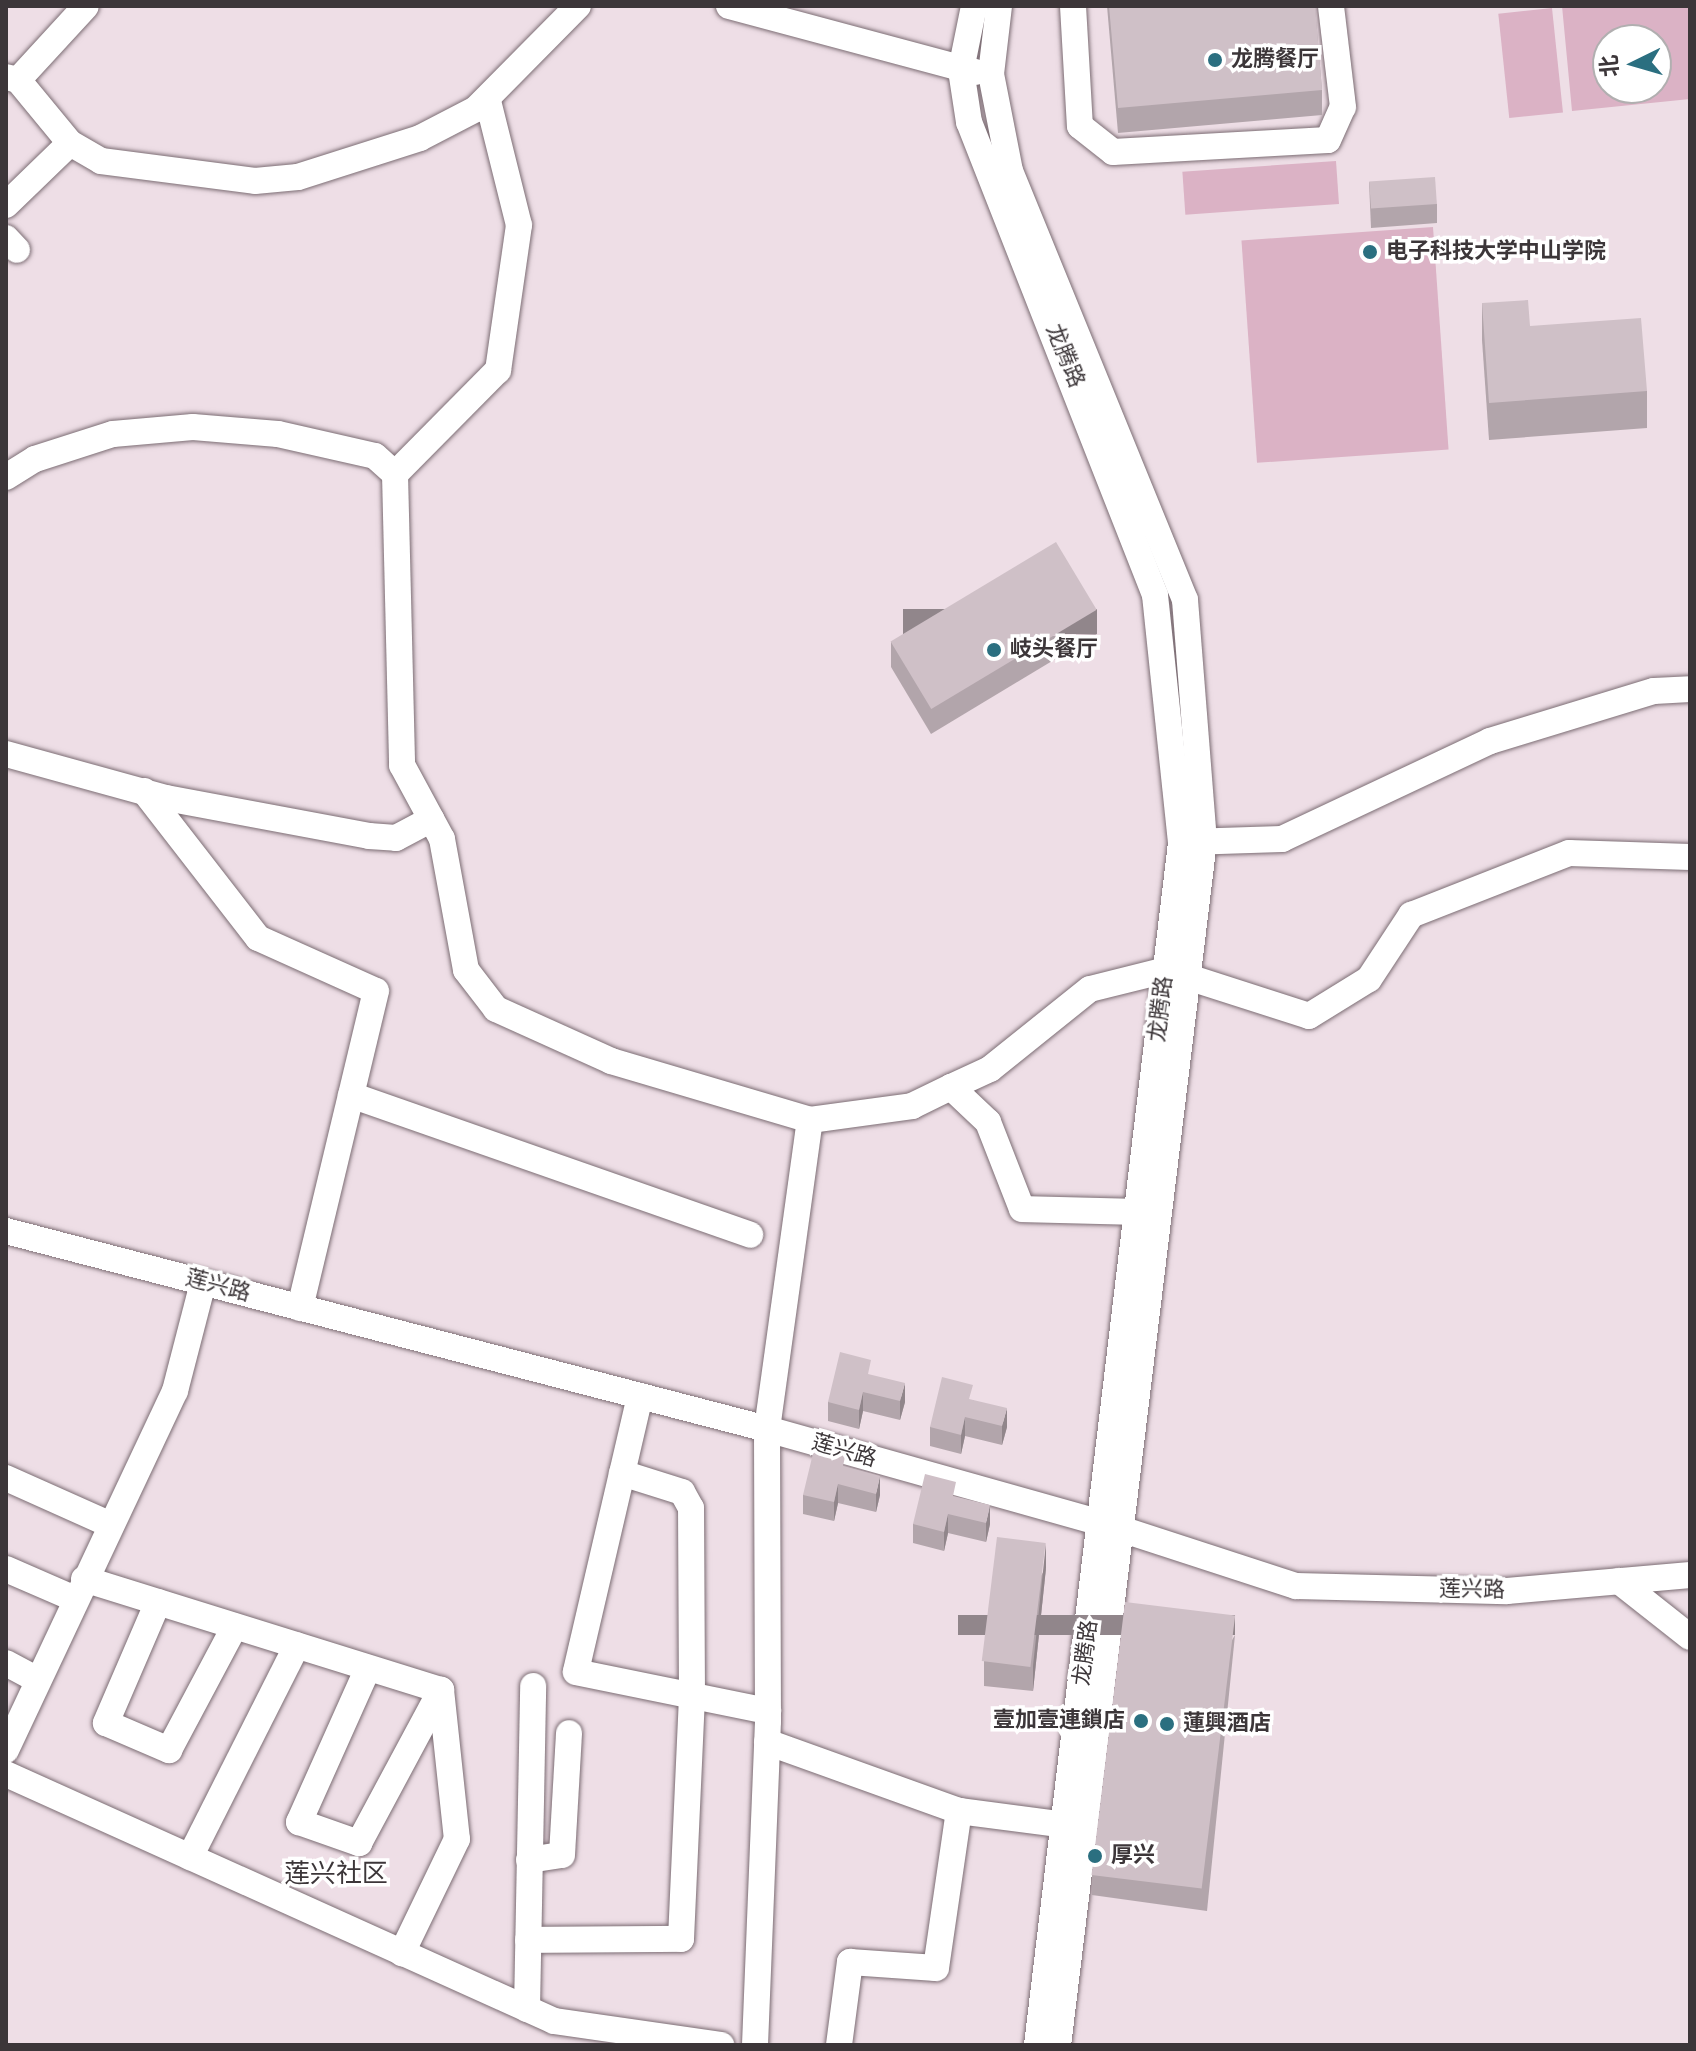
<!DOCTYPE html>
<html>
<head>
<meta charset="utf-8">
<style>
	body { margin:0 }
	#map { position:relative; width:1696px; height:2051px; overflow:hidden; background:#eedee6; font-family:"Alegreya Sans","Noto Sans SC",sans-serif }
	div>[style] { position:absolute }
	.green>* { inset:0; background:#dbb2c5; transform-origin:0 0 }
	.roads { filter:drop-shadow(0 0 2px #7c6d74) drop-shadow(0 0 2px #7c6d74) }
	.minor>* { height:26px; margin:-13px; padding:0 13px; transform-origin:13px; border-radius:13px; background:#fff }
	.wall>* { inset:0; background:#b2a5ab }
	.shaded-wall>* { inset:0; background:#91868b; transform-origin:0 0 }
	.building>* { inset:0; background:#cfc0c7; transform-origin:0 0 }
	.dots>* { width:22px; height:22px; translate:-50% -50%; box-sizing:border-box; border:4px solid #fff; border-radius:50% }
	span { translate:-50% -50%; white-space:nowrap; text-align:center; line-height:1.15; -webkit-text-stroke:7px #fff; paint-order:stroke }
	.poi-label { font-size:22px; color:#3c3639; font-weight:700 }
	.left { translate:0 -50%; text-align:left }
	.right { translate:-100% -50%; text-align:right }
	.street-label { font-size:22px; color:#3c3639 }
	.quarter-label { font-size:26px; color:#3c3639 }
	.frame { position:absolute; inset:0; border:8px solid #3c3639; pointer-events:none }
	.north { position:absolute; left:1592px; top:24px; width:80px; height:80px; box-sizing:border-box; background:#fff; border:2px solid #b1afb0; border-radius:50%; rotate:265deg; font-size:22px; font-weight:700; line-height:32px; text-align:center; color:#3c3639 }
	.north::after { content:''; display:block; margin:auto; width:28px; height:36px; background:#2b6f80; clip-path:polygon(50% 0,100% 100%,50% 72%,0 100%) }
</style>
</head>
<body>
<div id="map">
	<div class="green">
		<i style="clip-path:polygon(evenodd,1562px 6px,1690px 6px,1690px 99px,1572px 111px,1562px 6px,1608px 40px,1656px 40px,1656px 88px,1608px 88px,1608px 40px)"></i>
		<i style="left:1552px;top:8px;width:105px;height:54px;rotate:84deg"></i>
		<i style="left:1336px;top:161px;width:43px;height:154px;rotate:86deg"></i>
		<i style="left:1433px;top:227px;width:223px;height:192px;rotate:86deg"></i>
	</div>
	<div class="roads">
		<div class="minor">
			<i style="left:729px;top:6px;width:255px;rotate:15deg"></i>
			<i style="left:974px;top:6px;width:65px;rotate:101.5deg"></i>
			<i style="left:961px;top:70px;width:53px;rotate:81.3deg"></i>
			<i style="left:969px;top:122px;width:508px;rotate:68.53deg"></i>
			<i style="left:1155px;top:595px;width:249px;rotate:84deg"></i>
			<i style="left:1181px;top:843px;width:1211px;rotate:96.83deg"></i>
			<i style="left:999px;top:6px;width:68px;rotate:96.7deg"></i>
			<i style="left:991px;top:74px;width:99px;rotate:78.9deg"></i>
			<i style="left:1010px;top:171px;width:463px;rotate:67.8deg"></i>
			<i style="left:1185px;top:600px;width:242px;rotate:85.5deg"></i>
			<i style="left:1204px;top:841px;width:1213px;rotate:96.91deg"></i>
			<i style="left:1073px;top:6px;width:120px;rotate:86.7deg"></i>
			<i style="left:1080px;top:126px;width:42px;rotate:38.2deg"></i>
			<i style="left:1113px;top:152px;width:215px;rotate:-3.2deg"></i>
			<i style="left:1328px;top:140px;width:36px;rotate:-66deg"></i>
			<i style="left:1343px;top:107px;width:102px;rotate:-96.8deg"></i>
			<i style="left:6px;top:77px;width:12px;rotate:14deg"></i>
			<i style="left:18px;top:80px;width:82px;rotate:50.5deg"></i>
			<i style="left:70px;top:143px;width:36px;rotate:30deg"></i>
			<i style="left:101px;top:161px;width:155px;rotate:7.4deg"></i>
			<i style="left:255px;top:181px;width:43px;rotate:-5.3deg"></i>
			<i style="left:298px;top:177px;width:128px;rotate:-17.7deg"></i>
			<i style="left:420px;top:138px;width:63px;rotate:-27.4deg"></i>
			<i style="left:476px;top:109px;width:145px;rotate:-45.3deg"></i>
			<i style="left:18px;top:80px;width:100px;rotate:-47.4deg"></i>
			<i style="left:488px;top:101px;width:128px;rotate:76deg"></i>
			<i style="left:519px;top:225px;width:147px;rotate:98.2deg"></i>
			<i style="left:498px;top:370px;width:146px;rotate:134.7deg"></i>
			<i style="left:395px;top:474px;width:291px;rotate:88.6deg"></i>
			<i style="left:402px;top:765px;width:84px;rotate:61.6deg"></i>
			<i style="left:442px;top:839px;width:133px;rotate:79.6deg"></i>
			<i style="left:466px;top:970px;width:49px;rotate:52.4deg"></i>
			<i style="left:496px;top:1009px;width:126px;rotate:24.3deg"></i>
			<i style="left:611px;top:1061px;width:208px;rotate:16.5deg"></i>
			<i style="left:810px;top:1120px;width:103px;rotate:-7.8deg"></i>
			<i style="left:912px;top:1106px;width:43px;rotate:-26deg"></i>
			<i style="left:951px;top:1087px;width:43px;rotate:-24.8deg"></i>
			<i style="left:990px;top:1069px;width:128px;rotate:-38.7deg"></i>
			<i style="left:1090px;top:989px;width:78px;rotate:-14deg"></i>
			<i style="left:1166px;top:970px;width:150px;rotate:17.8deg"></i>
			<i style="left:1309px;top:1016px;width:70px;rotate:-31.7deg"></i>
			<i style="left:1369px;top:979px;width:77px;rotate:-56.7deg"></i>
			<i style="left:1411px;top:915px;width:170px;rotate:-21.4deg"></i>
			<i style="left:1569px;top:853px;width:121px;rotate:1.9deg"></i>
			<i style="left:6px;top:205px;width:89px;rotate:-44.1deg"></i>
			<i style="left:6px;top:238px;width:16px;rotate:47deg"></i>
			<i style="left:6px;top:477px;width:34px;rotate:-32deg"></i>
			<i style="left:35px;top:459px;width:82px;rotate:-17.8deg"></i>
			<i style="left:113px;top:434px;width:80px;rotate:-5deg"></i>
			<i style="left:193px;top:427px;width:85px;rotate:4.7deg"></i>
			<i style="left:278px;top:434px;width:99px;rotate:12.8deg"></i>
			<i style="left:375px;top:456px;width:27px;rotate:42deg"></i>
			<i style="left:6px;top:754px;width:166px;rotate:15.4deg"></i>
			<i style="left:166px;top:798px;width:207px;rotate:10.6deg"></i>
			<i style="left:369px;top:836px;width:27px;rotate:4deg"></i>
			<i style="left:396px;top:838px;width:40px;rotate:-28deg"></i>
			<i style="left:144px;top:791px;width:186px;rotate:52.2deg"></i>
			<i style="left:258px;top:938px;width:129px;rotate:24.2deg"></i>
			<i style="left:376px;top:991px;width:326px;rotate:103.5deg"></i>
			<i style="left:1188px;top:842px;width:94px;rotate:-1.8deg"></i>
			<i style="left:1282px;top:839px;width:230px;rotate:-25.2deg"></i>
			<i style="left:1490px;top:741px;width:171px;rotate:-17deg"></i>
			<i style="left:1654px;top:691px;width:36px;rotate:-3deg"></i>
			<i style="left:951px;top:1087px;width:51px;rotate:43.4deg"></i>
			<i style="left:988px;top:1122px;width:93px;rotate:68.7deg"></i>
			<i style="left:1022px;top:1209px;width:115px;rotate:1.5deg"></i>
			<i style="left:351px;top:1095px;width:423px;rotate:19.3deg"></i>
			<i style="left:6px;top:1231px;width:786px;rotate:14.58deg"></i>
			<i style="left:767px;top:1429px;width:348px;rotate:15.7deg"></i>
			<i style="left:1102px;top:1523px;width:204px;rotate:18deg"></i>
			<i style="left:1296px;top:1586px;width:211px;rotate:1.4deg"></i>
			<i style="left:1507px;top:1591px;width:184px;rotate:-5deg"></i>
			<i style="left:640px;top:1396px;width:283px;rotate:103.1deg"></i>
			<i style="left:576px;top:1672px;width:196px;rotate:11.5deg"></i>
			<i style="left:6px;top:1478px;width:113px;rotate:24.1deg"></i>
			<i style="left:6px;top:1569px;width:75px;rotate:23.5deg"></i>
			<i style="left:84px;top:1579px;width:374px;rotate:17.3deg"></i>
			<i style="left:441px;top:1690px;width:150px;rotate:83.9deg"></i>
			<i style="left:457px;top:1839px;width:127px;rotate:115.8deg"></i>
			<i style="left:1619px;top:1581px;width:90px;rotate:38.3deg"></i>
			<i style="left:158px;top:1602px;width:132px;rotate:113.3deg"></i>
			<i style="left:106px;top:1723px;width:69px;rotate:23.2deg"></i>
			<i style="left:169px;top:1750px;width:140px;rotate:-62deg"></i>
			<i style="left:6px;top:1663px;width:36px;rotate:28deg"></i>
			<i style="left:368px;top:1668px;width:169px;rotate:114.1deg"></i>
			<i style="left:299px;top:1822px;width:64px;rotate:19.3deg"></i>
			<i style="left:359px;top:1843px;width:174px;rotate:-61.8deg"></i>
			<i style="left:767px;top:1742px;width:204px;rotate:19.8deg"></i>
			<i style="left:959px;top:1811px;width:107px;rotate:7.5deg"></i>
			<i style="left:6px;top:1750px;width:397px;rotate:-64.8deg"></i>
			<i style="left:175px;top:1391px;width:112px;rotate:-75.5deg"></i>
			<i style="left:6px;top:1774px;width:601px;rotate:24.26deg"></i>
			<i style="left:554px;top:2021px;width:169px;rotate:8.2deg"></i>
			<i style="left:190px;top:1857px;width:237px;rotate:-63.2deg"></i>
			<i style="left:529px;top:1860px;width:33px;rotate:-9deg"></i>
			<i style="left:562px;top:1855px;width:122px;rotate:-86.7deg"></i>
			<i style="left:528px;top:1940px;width:153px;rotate:-0.4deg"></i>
			<i style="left:681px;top:1939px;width:243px;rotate:-87.4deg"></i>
			<i style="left:692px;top:1696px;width:188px;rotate:-90.3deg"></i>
			<i style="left:691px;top:1508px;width:18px;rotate:-119deg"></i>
			<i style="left:682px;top:1492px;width:63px;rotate:-162.4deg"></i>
			<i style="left:527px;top:2009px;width:323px;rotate:-88.9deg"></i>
			<i style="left:755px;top:2045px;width:324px;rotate:-87.7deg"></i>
			<i style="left:768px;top:1721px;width:292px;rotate:-90.2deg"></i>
			<i style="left:767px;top:1429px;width:312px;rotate:-82.1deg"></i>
			<i style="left:839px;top:2045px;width:84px;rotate:-82.5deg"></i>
			<i style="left:850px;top:1962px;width:86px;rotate:4deg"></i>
			<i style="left:936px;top:1968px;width:159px;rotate:-81.7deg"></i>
		</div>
	</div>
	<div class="wall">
		<i style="clip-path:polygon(1107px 6px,1315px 6px,1322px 90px,1322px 115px,1118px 133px)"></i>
		<i style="clip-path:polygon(1369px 182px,1437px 204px,1437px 223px,1371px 228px)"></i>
		<i style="clip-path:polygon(1482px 303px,1530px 326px,1647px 391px,1647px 428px,1489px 440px,1482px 340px)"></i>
		<i style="clip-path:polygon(1097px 634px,931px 734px,891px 667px,891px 642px)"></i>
		<i style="clip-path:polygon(871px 1375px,905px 1402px,900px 1420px,863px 1411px,859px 1429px,828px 1421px,828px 1402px)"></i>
		<i style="clip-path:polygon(973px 1400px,1007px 1427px,1002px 1445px,965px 1436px,961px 1454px,930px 1446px,930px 1427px)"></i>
		<i style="clip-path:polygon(846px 1467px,880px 1495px,876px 1512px,838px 1503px,834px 1521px,803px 1514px,803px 1495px)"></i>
		<i style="clip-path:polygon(956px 1497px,990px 1524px,986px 1542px,948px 1533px,944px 1551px,913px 1543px,913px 1524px)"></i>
		<i style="clip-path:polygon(1046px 1568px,1033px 1691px,984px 1686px,984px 1661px)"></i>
		<i style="clip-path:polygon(1235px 1635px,1207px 1911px,1092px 1895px,1092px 1875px)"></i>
	</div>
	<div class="shaded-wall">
		<i style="left:1097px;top:609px;width:25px;height:194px;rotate:90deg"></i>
		<i style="clip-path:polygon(905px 1383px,905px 1402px,900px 1420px,900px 1401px)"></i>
		<i style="clip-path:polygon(863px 1392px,863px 1411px,859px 1429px,859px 1410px)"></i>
		<i style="clip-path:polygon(1007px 1408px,1007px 1427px,1002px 1445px,1002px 1426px)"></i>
		<i style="clip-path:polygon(965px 1417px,965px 1436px,961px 1454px,961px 1435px)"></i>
		<i style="clip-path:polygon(880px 1476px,880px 1495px,876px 1512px,876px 1494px)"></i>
		<i style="clip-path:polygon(838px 1484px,838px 1503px,834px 1521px,834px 1502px)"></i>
		<i style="clip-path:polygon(990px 1505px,990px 1524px,986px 1542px,986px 1523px)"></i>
		<i style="clip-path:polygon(948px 1514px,948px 1533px,944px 1551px,944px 1532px)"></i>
		<i style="clip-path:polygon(1046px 1543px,1046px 1568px,1033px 1691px,1033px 1666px)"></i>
		<i style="left:1235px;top:1615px;width:20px;height:277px;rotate:90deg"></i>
	</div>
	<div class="building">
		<i style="clip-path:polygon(1109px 6px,1315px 6px,1322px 90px,1118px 108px)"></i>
		<i style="left:1435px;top:177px;width:27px;height:66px;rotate:86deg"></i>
		<i style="clip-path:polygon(1528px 300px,1530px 326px,1641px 318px,1647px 391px,1489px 403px,1482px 303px)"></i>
		<i style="left:1056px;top:542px;width:79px;height:193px;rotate:59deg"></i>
		<i style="clip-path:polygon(840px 1352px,871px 1360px,868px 1374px,905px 1383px,900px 1401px,863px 1392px,859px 1410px,828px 1402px)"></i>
		<i style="clip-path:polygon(942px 1377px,973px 1385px,969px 1399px,1007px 1408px,1002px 1426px,965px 1417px,961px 1435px,930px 1427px)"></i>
		<i style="clip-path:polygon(815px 1445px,846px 1452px,843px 1466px,880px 1476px,876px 1494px,838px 1484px,834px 1502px,803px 1495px)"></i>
		<i style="clip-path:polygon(925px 1474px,956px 1482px,953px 1496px,990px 1505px,986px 1523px,948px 1514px,944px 1532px,913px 1524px)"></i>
		<i style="left:997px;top:1537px;width:49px;height:125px;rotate:7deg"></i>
		<i style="left:1125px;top:1602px;width:111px;height:275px;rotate:7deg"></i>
	</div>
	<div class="dots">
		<i style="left:1215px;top:60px;background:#2b6f80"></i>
		<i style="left:1370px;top:252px;background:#2b6f80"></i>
		<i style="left:994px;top:650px;background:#2b6f80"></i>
		<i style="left:1141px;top:1721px;background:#2b6f80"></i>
		<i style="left:1167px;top:1724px;background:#2b6f80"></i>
		<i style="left:1095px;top:1856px;background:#2b6f80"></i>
	</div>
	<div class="poi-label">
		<span class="left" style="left:1231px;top:60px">龙腾餐厅</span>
		<span class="left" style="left:1386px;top:252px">电子科技大学中山学院</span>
		<span class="left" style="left:1010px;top:650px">岐头餐厅</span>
		<span class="right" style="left:1125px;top:1721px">壹加壹連鎖店</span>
		<span class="left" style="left:1183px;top:1724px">蓮興酒店</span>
		<span class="left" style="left:1111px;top:1856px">厚兴</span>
	</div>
	<div class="street-label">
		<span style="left:1065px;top:356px;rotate:68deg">龙腾路</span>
		<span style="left:1161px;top:1009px;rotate:-83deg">龙腾路</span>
		<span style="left:218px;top:1286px;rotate:15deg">莲兴路</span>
		<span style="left:844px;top:1451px;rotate:16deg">莲兴路</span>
		<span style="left:1472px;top:1590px;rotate:1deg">莲兴路</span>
		<span style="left:1086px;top:1653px;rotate:-83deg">龙腾路</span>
	</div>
	<div class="quarter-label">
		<span style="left:336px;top:1875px">莲兴社区</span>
	</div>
	<div class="frame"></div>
	<div class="north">北</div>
</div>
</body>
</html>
